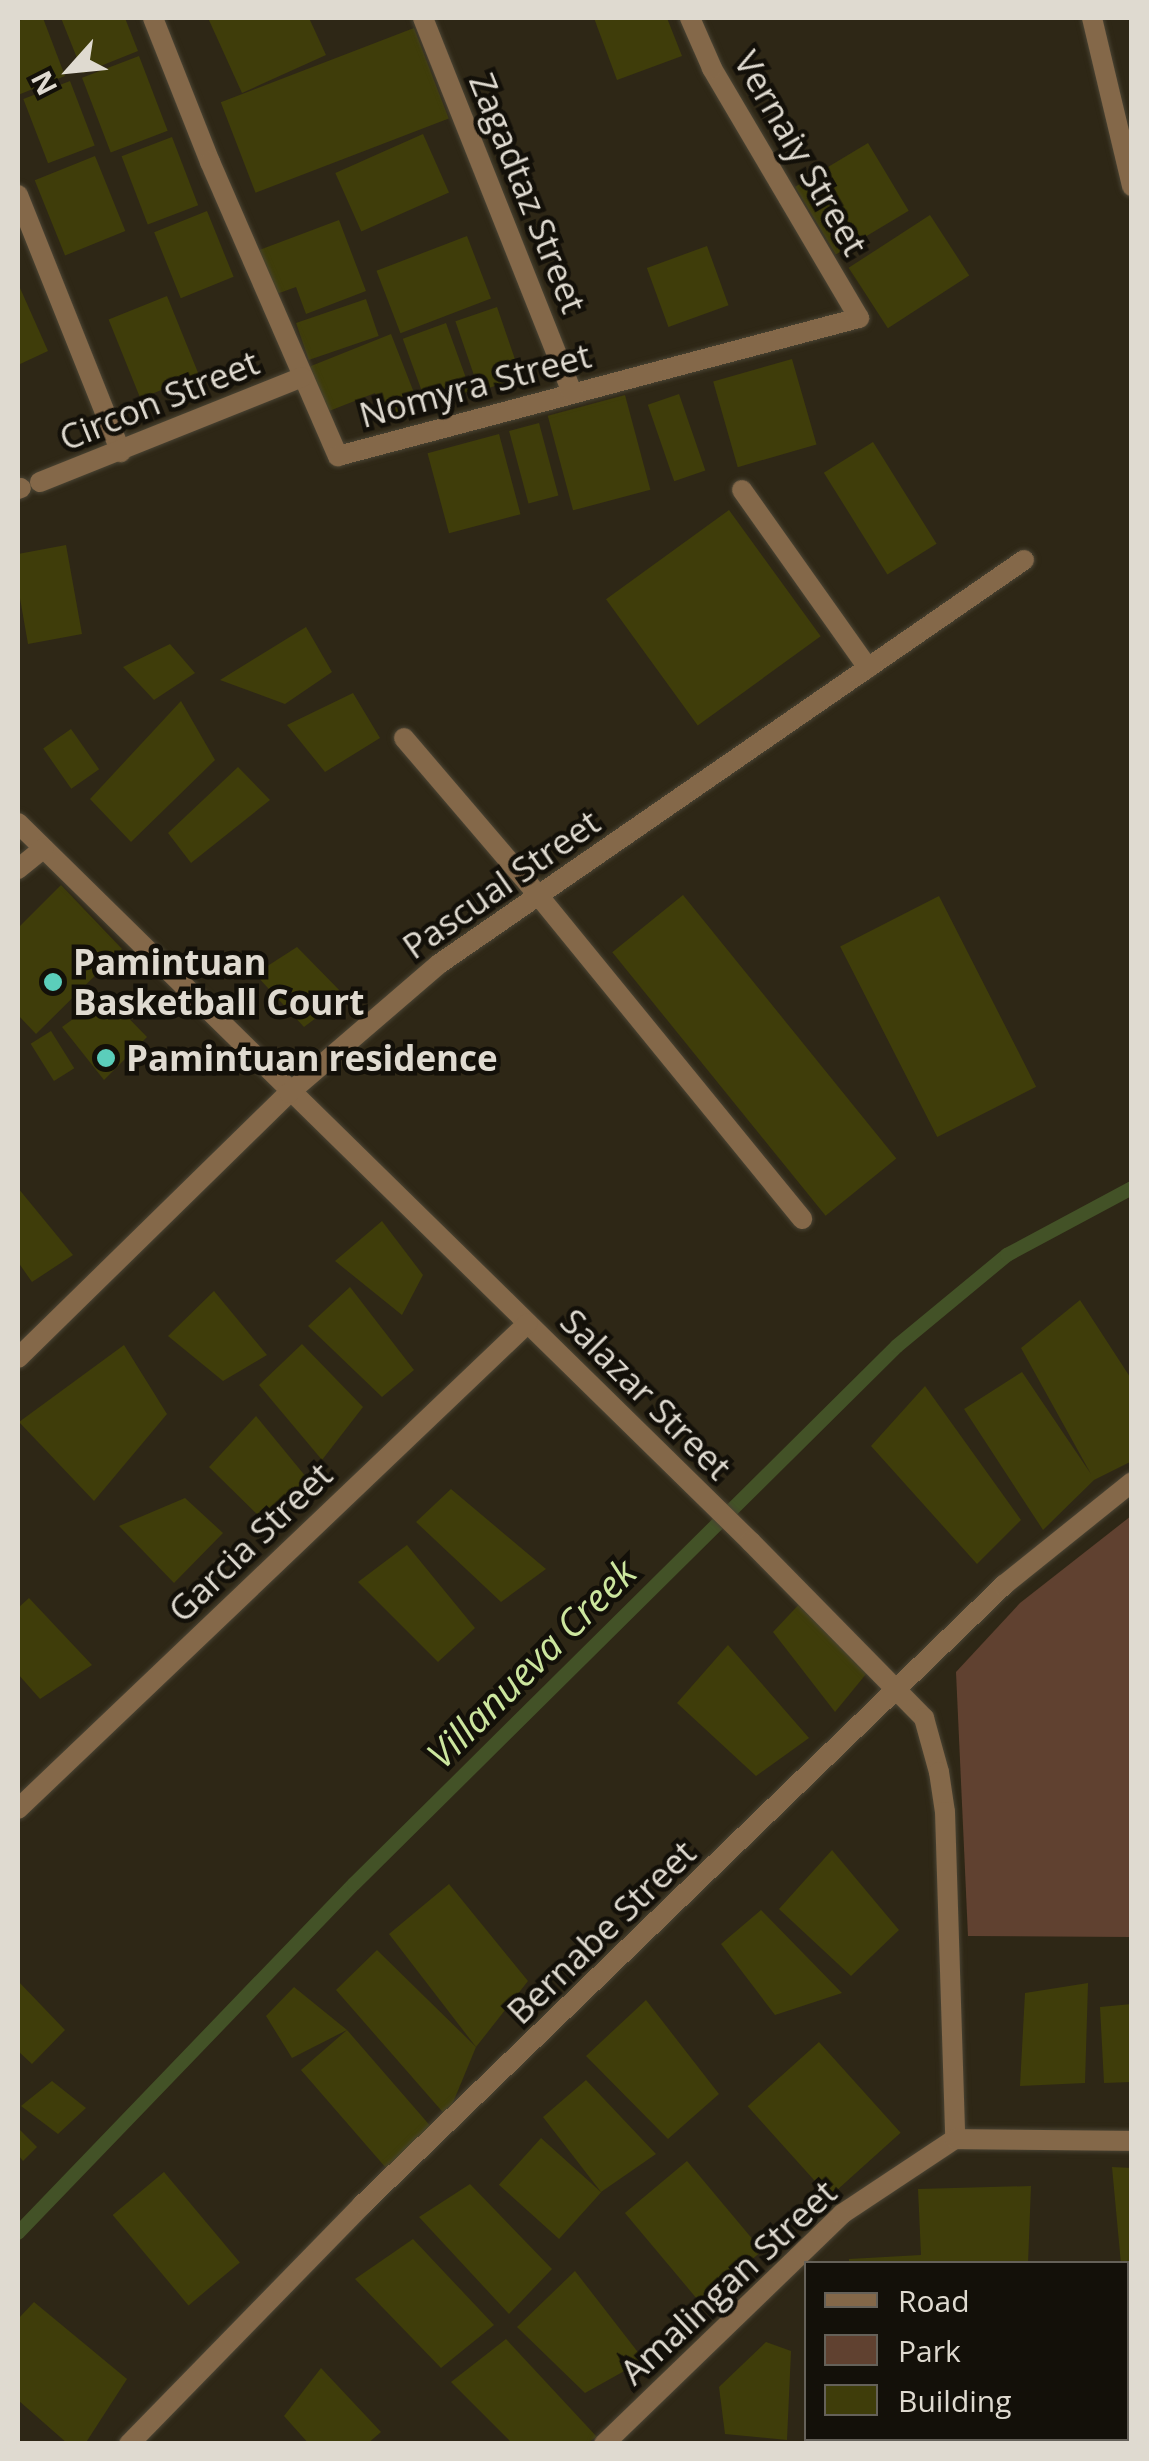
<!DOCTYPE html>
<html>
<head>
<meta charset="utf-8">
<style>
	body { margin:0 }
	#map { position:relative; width:1149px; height:2461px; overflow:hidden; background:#2e2716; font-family:"Open Sans",sans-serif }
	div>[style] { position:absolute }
	.green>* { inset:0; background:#604130 }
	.stream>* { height:14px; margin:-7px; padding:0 7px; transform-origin:7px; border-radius:7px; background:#435227 }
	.building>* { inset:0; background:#3f3d0a; transform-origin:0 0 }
	.roads { filter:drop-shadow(0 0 2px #4a4434) drop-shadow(0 0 2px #4a4434) }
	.service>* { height:20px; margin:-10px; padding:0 10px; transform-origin:10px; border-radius:10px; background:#846849 }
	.minor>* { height:20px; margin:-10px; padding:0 10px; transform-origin:10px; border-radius:10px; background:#846849 }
	.dots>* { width:28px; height:28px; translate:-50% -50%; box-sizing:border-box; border:5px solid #131009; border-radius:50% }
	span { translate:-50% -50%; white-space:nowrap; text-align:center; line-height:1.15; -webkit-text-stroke:9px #131009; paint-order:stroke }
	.street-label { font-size:35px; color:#dfdad0 }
	.poi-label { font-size:35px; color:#dfdad0; font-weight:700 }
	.left { translate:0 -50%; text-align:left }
	.water-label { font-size:38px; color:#cce69e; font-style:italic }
	.frame { position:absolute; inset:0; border:20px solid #dfdad0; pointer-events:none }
	.legend { position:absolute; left:804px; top:2261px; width:325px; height:180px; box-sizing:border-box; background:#131009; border:2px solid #656159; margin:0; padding:12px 18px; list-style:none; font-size:30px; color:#dfdad0 }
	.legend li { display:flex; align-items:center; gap:20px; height:50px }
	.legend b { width:50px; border:2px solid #656159 }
	.north { position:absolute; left:20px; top:20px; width:100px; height:100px; -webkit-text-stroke:8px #131009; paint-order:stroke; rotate:243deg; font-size:28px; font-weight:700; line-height:40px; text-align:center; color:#dfdad0 }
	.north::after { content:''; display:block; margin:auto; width:35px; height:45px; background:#dfdad0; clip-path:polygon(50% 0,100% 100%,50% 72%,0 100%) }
</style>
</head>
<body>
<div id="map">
	<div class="green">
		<i style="clip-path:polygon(1131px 1516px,1131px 1937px,968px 1936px,956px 1672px,1020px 1603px)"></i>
	</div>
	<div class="stream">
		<i style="left:18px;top:2233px;width:484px;rotate:-46.1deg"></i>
		<i style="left:354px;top:1884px;width:764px;rotate:-44.73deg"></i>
		<i style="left:897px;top:1346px;width:143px;rotate:-39.6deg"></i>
		<i style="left:1007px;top:1255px;width:142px;rotate:-28.2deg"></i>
	</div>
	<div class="building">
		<i style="clip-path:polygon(28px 18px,43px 18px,65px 76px,18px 95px,18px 21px)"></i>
		<i style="clip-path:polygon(61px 18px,125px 18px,138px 51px,83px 73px)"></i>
		<i style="clip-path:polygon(208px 18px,309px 18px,326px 55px,242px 93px)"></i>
		<i style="clip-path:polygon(594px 18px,667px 18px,682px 56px,617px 80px)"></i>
		<i style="left:414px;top:28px;width:97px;height:207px;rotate:69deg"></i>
		<i style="left:139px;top:56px;width:80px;height:61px;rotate:69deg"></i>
		<i style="left:70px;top:81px;width:69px;height:50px;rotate:69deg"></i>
		<i style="left:423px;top:134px;width:64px;height:96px;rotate:66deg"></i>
		<i style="left:172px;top:137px;width:73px;height:54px;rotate:69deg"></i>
		<i style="left:868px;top:143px;width:79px;height:85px;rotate:59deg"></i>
		<i style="left:95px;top:156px;width:81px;height:65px;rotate:68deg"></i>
		<i style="left:207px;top:211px;width:71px;height:57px;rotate:68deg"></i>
		<i style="left:930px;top:215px;width:72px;height:97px;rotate:57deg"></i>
		<i style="clip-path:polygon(339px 220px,366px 291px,306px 314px,296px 287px,271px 296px,254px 252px)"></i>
		<i style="left:467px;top:236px;width:67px;height:97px;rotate:69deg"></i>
		<i style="left:707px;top:246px;width:63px;height:64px;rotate:70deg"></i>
		<i style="clip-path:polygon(20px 288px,48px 351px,18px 365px,18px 289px)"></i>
		<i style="left:167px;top:296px;width:85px;height:63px;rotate:68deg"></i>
		<i style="left:366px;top:299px;width:39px;height:74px;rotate:71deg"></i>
		<i style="left:497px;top:307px;width:74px;height:44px;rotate:71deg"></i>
		<i style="left:446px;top:323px;width:72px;height:46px;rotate:70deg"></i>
		<i style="clip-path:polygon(391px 334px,420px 408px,386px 422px,375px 393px,324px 413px,306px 368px)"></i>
		<i style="left:792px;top:359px;width:89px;height:82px;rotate:74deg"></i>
		<i style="left:679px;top:394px;width:81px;height:33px;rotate:71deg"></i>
		<i style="left:625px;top:395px;width:98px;height:80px;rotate:75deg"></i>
		<i style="left:539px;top:423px;width:75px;height:31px;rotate:75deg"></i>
		<i style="left:499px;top:434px;width:83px;height:74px;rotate:75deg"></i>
		<i style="left:873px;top:442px;width:120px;height:58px;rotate:58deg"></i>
		<i style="left:729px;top:510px;width:156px;height:152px;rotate:54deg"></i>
		<i style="clip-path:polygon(66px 545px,82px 634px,28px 644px,18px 587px,18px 554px)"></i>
		<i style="clip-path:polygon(306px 627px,332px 672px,285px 704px,220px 680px)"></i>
		<i style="clip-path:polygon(170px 644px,195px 673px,154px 700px,123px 667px)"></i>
		<i style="clip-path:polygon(353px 693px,380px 738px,325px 772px,287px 725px)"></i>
		<i style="clip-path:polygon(181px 701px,215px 760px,131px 842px,90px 799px)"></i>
		<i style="left:71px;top:729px;width:49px;height:34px;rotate:55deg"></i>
		<i style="clip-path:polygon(238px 767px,270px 800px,191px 863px,168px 833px)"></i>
		<i style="clip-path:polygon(61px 885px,122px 949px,36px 1034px,18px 1015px,18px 928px)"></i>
		<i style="left:683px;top:895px;width:339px;height:91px;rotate:51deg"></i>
		<i style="left:939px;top:896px;width:214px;height:111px;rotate:63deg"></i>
		<i style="clip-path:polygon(297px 947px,345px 996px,304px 1027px,255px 974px)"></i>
		<i style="clip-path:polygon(106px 995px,147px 1037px,104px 1080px,62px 1027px)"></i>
		<i style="left:51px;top:1031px;width:44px;height:24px;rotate:58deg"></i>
		<i style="clip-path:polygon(18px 1188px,73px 1255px,32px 1282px,18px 1262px)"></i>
		<i style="clip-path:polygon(382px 1221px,423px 1275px,402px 1315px,335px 1261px)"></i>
		<i style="clip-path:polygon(350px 1287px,414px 1370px,382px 1397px,308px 1326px)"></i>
		<i style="clip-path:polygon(214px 1291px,267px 1355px,223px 1381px,168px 1336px)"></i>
		<i style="clip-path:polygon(1080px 1300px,1132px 1380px,1132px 1461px,1094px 1480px,1043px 1530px,964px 1409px,1022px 1372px,1091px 1474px,1021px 1348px)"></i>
		<i style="clip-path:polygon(302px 1344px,363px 1407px,322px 1460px,259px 1385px)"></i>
		<i style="clip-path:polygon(124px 1345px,167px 1414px,94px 1501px,19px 1422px)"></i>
		<i style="clip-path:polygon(925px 1386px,1021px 1520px,977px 1564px,871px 1446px)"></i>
		<i style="clip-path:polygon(256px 1416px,311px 1483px,265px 1522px,209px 1467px)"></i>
		<i style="clip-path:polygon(451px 1489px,546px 1569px,501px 1602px,416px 1522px)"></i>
		<i style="clip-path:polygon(185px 1498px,223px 1533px,174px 1583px,119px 1526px)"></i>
		<i style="clip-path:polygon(407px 1545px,475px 1628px,438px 1662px,358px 1582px)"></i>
		<i style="clip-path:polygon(29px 1598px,92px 1665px,40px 1699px,18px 1674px,18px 1608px)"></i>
		<i style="clip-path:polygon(805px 1598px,871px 1668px,835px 1712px,773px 1632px)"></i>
		<i style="clip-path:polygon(728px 1645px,809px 1738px,756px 1776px,677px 1703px)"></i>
		<i style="clip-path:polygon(832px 1850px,899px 1930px,851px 1976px,779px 1909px)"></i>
		<i style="clip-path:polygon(449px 1884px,528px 1981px,476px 2047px,389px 1934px)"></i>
		<i style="clip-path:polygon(761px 1910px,842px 1993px,775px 2015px,721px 1944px)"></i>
		<i style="clip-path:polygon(377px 1950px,476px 2047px,447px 2117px,336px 1990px)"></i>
		<i style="clip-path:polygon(18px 1981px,65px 2030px,32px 2064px,18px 2051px)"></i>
		<i style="clip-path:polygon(1088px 1983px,1085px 2083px,1020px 2086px,1025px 1993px)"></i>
		<i style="clip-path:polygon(294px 1987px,347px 2030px,292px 2058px,266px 2016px)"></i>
		<i style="clip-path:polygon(646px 2000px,719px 2094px,668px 2139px,586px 2056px)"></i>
		<i style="clip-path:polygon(1132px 2004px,1132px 2082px,1104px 2083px,1100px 2007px)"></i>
		<i style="left:347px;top:2030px;width:133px;height:61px;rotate:49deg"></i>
		<i style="left:819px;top:2042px;width:122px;height:96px;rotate:48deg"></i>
		<i style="clip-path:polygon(586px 2080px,656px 2154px,601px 2192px,543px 2117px)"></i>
		<i style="clip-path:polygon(52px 2081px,86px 2108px,58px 2134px,21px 2106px)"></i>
		<i style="clip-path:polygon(18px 2128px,37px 2147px,23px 2161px,18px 2155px)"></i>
		<i style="left:541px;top:2138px;width:81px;height:63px;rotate:42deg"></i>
		<i style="left:687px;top:2161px;width:117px;height:81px;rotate:50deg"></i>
		<i style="clip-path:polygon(1112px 2167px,1132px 2168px,1132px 2280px,1126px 2280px,1126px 2264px,1121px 2264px)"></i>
		<i style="left:164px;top:2172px;width:118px;height:67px;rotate:50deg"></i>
		<i style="clip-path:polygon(470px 2184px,552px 2269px,509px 2314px,419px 2217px)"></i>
		<i style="clip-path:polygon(1031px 2186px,1028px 2264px,849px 2264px,849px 2259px,921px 2255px,918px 2189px)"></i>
		<i style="clip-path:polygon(413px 2239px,494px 2325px,441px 2368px,355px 2279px)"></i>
		<i style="clip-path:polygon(575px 2271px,644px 2360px,585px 2393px,517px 2327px)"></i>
		<i style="clip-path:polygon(34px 2302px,127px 2379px,85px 2444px,68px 2444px,18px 2400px,18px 2319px)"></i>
		<i style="clip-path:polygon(506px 2339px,597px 2437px,585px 2444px,513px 2444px,451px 2382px)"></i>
		<i style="clip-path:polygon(766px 2342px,791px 2351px,787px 2440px,725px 2434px,719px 2387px)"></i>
		<i style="clip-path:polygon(321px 2368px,381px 2432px,367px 2444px,309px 2444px,284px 2416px)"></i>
	</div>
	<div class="roads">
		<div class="service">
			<i style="left:742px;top:490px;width:218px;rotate:54.7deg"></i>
			<i style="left:404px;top:738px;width:206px;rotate:49.5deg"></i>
			<i style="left:538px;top:895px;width:418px;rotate:50.8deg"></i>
		</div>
		<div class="minor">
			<i style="left:153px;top:18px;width:155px;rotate:68.4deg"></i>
			<i style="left:210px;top:162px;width:321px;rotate:66.5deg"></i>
			<i style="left:338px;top:456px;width:539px;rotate:-14.84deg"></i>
			<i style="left:859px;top:318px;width:290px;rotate:-120.5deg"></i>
			<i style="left:712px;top:68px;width:55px;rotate:-113.7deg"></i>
			<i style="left:423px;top:18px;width:403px;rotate:68.3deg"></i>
			<i style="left:1092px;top:18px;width:173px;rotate:76.6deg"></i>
			<i style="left:18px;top:195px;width:277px;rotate:68.2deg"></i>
			<i style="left:40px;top:482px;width:282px;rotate:-21.8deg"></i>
			<i style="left:18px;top:489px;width:3px;rotate:-18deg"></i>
			<i style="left:18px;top:823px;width:1027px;rotate:44.45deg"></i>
			<i style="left:751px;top:1542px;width:247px;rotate:45.5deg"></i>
			<i style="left:924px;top:1718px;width:56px;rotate:74.5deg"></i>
			<i style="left:939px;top:1772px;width:40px;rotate:81.5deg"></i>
			<i style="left:945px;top:1812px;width:327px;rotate:88.2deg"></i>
			<i style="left:18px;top:869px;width:33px;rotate:-39deg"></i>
			<i style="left:18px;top:1358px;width:379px;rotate:-44.4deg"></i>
			<i style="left:289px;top:1093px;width:198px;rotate:-40.7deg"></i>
			<i style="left:439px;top:964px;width:711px;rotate:-34.63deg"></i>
			<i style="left:18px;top:1809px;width:704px;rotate:-43.62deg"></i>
			<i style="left:129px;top:2444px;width:334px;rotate:-45.7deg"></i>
			<i style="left:362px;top:2205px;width:893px;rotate:-44deg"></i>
			<i style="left:1004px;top:1585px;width:164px;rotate:-38.8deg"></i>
			<i style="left:604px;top:2444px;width:331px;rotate:-44deg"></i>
			<i style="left:842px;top:2214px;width:136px;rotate:-33.6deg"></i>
			<i style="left:955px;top:2139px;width:177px;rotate:0.6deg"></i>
		</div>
	</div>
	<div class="dots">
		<i style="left:53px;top:982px;background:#5bcebb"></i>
		<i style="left:106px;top:1058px;background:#5bcebb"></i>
	</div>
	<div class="street-label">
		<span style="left:801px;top:153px;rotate:60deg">Vernaiy Street</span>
		<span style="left:528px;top:193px;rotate:68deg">Zagadtaz Street</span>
		<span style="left:475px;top:385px;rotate:-15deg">Nomyra Street</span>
		<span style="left:159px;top:400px;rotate:-22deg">Circon Street</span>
		<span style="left:501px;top:884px;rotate:-35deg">Pascual Street</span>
		<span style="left:646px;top:1394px;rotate:45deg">Salazar Street</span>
		<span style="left:250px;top:1542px;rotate:-44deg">Garcia Street</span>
		<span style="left:601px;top:1932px;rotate:-44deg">Bernabe Street</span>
		<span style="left:728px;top:2282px;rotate:-43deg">Amalingan Street</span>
	</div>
	<div class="poi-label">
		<span class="left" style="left:73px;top:982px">Pamintuan<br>Basketball Court</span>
		<span class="left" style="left:126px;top:1058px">Pamintuan residence</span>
	</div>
	<div class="water-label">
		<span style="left:531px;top:1663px;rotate:-45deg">Villanueva Creek</span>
	</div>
	<div class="frame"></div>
	<ul class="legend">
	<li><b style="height:12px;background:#846849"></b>Road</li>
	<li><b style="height:28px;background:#604130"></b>Park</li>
	<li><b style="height:28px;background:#3f3d0a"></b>Building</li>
	</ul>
	<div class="north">N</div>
</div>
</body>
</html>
